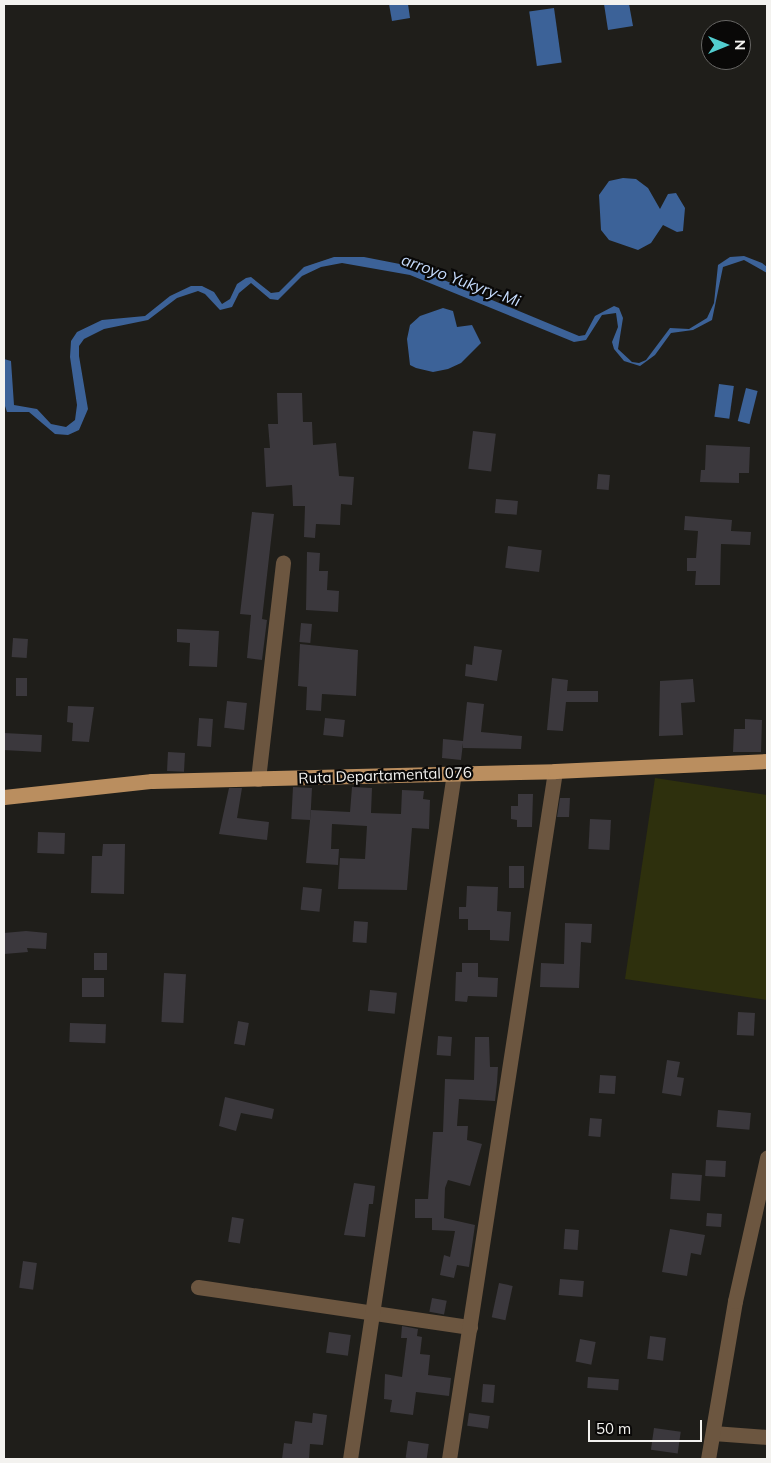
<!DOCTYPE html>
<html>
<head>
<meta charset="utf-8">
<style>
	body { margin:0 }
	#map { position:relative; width:771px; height:1463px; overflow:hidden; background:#1f1e1a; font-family:Mulish,sans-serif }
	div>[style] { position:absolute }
	.green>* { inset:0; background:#2e300d }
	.water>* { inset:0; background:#3c6298; transform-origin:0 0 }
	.building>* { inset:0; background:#3b383d; transform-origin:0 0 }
	.minor>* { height:15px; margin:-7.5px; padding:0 7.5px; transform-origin:7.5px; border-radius:7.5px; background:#6c5640 }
	.major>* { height:15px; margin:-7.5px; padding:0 7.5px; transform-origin:7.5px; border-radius:7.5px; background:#ba8e5f }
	span { translate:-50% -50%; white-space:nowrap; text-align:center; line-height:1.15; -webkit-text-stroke:4.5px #090807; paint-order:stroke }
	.street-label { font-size:15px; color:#f3f2ef }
	.water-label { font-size:16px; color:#c5dbfc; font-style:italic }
	.frame { position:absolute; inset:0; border:5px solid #f3f2ef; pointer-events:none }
	.north { position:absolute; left:701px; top:20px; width:50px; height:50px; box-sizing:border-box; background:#090807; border:1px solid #676664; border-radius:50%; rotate:90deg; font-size:14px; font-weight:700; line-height:20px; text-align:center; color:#f3f2ef }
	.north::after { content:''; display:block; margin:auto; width:18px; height:22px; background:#52cdcf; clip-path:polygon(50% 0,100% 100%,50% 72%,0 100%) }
	.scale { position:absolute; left:588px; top:1420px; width:114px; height:22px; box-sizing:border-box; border:2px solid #f3f2ef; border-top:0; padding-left:6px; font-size:15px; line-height:18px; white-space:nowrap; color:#f3f2ef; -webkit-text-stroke:4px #090807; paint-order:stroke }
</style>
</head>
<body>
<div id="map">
	<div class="green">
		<i style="clip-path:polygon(655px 778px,767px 795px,767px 1000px,625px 979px)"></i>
	</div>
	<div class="water">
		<i style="clip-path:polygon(389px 4px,408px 4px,410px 18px,392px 21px)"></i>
		<i style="clip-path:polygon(604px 4px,629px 4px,633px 26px,608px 30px)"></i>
		<i style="left:554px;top:8px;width:55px;height:25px;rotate:82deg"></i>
		<i style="clip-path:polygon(623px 178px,636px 179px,648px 188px,660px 209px,668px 194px,676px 193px,685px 208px,683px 231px,677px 232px,663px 225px,651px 243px,638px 250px,609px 240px,601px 230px,599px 195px,609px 181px)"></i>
		<i style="clip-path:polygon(744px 256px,762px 263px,767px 267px,767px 273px,744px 260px,723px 267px,712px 320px,693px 330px,671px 333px,655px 355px,640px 366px,624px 361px,614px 349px,612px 342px,618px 327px,616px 313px,602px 315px,586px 340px,574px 342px,410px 275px,342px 263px,321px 267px,302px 276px,278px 300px,270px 299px,251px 283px,239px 293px,232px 307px,220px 310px,205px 294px,198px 291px,177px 298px,148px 320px,104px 329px,84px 339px,79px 346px,79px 356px,88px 409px,79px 430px,68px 435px,55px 434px,29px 412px,7px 412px,4px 403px,4px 359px,11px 361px,14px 405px,37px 409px,51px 424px,66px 427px,75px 420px,77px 405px,70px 357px,71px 341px,77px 332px,102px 320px,145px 316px,170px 296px,191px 286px,202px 286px,214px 292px,222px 304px,230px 299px,237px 284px,246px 278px,251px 277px,271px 293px,279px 292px,304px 267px,334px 257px,364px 257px,410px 266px,579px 336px,585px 335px,595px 316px,614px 306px,619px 308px,623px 318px,618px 349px,632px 362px,639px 363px,646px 360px,670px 328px,689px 329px,707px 318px,714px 303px,718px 265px,730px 257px)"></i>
		<i style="clip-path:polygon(443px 308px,453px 311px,457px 327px,472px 325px,481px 343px,461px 363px,448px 369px,433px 372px,416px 368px,410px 365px,407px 339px,410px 325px,420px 316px)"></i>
		<i style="left:719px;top:384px;width:15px;height:33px;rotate:8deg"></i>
		<i style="left:746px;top:388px;width:12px;height:34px;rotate:14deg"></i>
	</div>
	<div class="building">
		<i style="clip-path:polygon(277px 393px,302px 393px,303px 422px,312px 422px,313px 445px,336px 443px,339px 476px,354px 477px,352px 505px,341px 504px,340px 525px,316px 524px,315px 538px,304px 537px,305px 506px,293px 506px,292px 485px,266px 487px,264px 448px,270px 448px,268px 424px,278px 424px)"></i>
		<i style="left:473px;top:431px;width:23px;height:38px;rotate:7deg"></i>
		<i style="clip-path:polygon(706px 445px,750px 447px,749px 473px,739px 473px,739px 483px,700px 482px,701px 470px,705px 470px)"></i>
		<i style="left:598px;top:474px;width:12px;height:15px;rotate:5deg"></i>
		<i style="left:496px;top:499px;width:22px;height:14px;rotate:5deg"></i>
		<i style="clip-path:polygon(252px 512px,274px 514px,262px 619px,267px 620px,262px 660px,247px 658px,251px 615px,240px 614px)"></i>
		<i style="clip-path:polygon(685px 516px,732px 520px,731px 531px,751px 532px,750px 545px,721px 544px,720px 585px,695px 585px,696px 571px,687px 571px,687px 558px,696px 558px,698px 531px,684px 530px)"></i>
		<i style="left:508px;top:546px;width:34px;height:22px;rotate:7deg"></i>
		<i style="clip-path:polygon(307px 552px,320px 553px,319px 571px,328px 571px,327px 590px,339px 591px,338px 612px,306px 610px)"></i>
		<i style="left:301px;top:623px;width:11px;height:19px;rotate:5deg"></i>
		<i style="clip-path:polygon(177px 629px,219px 631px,217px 667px,189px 666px,190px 643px,177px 642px)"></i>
		<i style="left:13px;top:638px;width:15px;height:19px;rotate:4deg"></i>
		<i style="clip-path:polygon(300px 644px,358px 650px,356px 696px,322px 694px,321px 711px,306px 710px,307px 687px,298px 686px)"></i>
		<i style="clip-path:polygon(474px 646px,502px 650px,497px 681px,465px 676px,466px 664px,472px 665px)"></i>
		<i style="left:16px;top:678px;width:11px;height:18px"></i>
		<i style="clip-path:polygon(552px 678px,568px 680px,567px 691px,598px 691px,598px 702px,566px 702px,563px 731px,547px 730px)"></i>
		<i style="clip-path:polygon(693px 679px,695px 702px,681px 703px,683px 735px,659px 736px,660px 681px)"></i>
		<i style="left:227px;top:701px;width:20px;height:27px;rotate:6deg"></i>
		<i style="clip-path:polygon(467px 702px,484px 704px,481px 732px,522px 736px,521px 749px,463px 748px,463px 743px,461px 760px,442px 758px,443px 739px,463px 741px)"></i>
		<i style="clip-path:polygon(68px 706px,94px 707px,89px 742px,72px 741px,73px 723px,67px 722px)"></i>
		<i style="left:199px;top:718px;width:14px;height:28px;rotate:4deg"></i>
		<i style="left:325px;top:718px;width:20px;height:17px;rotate:6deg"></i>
		<i style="clip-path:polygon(745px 719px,762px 720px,761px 752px,733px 752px,734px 729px,745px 729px)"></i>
		<i style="left:4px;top:733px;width:38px;height:17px;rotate:3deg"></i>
		<i style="left:168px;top:752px;width:17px;height:19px;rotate:3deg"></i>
		<i style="left:293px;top:787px;width:19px;height:32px;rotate:3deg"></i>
		<i style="clip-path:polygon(352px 787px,372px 788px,371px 813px,401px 814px,402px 790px,424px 791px,423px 799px,430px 800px,429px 829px,412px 828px,407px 890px,338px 889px,340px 858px,365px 859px,367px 826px,332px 824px,331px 849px,339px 849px,338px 865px,306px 863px,311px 810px,350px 812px)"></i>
		<i style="clip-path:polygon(229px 788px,242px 788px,237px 818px,269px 822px,267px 840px,219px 834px)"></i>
		<i style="clip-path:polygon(518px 794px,533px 794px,532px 827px,517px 827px,517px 820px,511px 819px,511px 806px,518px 806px)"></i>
		<i style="clip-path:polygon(560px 798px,570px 798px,569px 817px,557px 817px)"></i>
		<i style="left:590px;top:819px;width:21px;height:30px;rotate:3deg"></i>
		<i style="left:38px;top:832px;width:27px;height:21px;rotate:2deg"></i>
		<i style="clip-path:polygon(103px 844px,125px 844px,124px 894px,91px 893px,92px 856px,102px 856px)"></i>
		<i style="left:509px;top:866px;width:15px;height:22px"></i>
		<i style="clip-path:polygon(467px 886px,498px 887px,497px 911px,511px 912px,509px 941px,490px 940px,490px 930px,468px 930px,468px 919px,459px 919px,459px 907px,466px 907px)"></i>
		<i style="left:303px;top:887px;width:19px;height:23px;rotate:6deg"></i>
		<i style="left:354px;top:921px;width:14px;height:21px;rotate:4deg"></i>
		<i style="clip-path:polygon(565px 923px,592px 924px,591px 943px,581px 942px,579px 988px,540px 987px,541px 963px,564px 964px)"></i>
		<i style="clip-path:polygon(26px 931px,47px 933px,46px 949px,27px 948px,28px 952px,4px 954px,4px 933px)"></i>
		<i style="left:94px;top:953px;width:13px;height:17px"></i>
		<i style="clip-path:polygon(462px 963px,478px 963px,478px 977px,498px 978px,497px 997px,468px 996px,467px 1002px,455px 1001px,456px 972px,462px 972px)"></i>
		<i style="left:164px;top:973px;width:22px;height:49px;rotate:3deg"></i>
		<i style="left:82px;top:978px;width:22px;height:19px"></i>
		<i style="left:370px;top:990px;width:27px;height:21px;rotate:6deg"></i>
		<i style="left:738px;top:1012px;width:17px;height:23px;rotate:3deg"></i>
		<i style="left:238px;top:1021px;width:11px;height:23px;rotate:10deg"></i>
		<i style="left:70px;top:1023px;width:36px;height:19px;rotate:2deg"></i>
		<i style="left:438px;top:1036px;width:14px;height:19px;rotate:4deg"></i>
		<i style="clip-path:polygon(475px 1037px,489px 1037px,490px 1067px,498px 1067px,497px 1083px,495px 1101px,459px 1099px,457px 1126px,468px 1126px,467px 1140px,482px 1144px,470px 1186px,448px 1180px,445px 1188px,444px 1218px,475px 1225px,469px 1267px,457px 1265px,454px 1278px,440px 1275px,444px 1255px,450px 1257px,455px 1231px,432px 1230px,432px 1218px,415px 1218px,415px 1199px,428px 1199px,433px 1132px,443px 1132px,445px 1079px,474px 1080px)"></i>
		<i style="clip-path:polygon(667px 1060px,680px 1062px,677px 1077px,684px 1078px,681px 1096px,662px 1093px)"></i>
		<i style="left:600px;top:1075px;width:16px;height:18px;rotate:4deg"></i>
		<i style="clip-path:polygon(225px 1097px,274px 1109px,272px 1119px,241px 1113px,236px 1131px,219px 1126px)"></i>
		<i style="left:718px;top:1110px;width:33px;height:17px;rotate:5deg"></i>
		<i style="left:590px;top:1118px;width:12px;height:18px;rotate:5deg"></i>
		<i style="left:706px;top:1160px;width:20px;height:16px;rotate:3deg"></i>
		<i style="left:672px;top:1173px;width:30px;height:26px;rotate:4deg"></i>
		<i style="clip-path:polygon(354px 1183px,375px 1186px,373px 1204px,369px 1204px,365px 1237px,344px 1235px)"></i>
		<i style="left:707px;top:1213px;width:15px;height:13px;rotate:4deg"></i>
		<i style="left:232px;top:1217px;width:12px;height:25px;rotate:9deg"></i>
		<i style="left:565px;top:1229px;width:14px;height:20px;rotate:4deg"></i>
		<i style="clip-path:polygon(670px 1229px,705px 1235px,701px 1255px,691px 1253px,687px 1276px,662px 1272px)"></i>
		<i style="left:23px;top:1261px;width:14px;height:27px;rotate:8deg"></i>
		<i style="left:560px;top:1279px;width:24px;height:16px;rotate:5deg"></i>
		<i style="left:499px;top:1283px;width:14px;height:35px;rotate:12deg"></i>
		<i style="left:432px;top:1298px;width:15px;height:14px;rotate:11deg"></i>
		<i style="clip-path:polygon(402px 1326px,418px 1329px,417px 1336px,422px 1337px,420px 1354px,430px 1355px,428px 1375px,451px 1378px,449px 1396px,416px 1392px,413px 1415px,390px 1412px,392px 1400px,384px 1399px,385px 1374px,402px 1377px,407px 1338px,401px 1338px)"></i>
		<i style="left:329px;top:1332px;width:22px;height:21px;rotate:8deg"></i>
		<i style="left:650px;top:1336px;width:16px;height:23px;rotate:7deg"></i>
		<i style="left:580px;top:1339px;width:16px;height:23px;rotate:11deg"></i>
		<i style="left:588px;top:1377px;width:31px;height:11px;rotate:4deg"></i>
		<i style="left:483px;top:1384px;width:12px;height:18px;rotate:5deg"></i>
		<i style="clip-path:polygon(313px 1413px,327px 1415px,323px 1445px,310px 1444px,309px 1459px,282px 1459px,284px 1443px,292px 1444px,295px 1421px,312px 1423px)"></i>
		<i style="left:469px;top:1413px;width:21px;height:13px;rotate:8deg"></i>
		<i style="left:654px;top:1428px;width:27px;height:22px;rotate:8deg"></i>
		<i style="left:408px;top:1441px;width:21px;height:17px;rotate:8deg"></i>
	</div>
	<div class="minor">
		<i style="left:258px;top:779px;width:218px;rotate:-83.4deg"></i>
		<i style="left:198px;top:1287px;width:275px;rotate:8.4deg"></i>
		<i style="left:713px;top:1433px;width:54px;rotate:4.2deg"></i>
		<i style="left:350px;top:1459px;width:694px;rotate:-81.38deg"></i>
		<i style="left:449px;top:1459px;width:696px;rotate:-81.24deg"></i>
		<i style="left:708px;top:1459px;width:160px;rotate:-80.3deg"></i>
		<i style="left:735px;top:1301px;width:147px;rotate:-77.4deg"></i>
	</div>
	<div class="major">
		<i style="left:4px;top:797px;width:149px;rotate:-6.2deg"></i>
		<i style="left:152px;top:781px;width:403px;rotate:-1.4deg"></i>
		<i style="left:555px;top:771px;width:212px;rotate:-2.7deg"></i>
	</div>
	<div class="street-label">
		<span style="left:385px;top:775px;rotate:-2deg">Ruta Departamental 076</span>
	</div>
	<div class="water-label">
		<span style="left:461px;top:280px;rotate:20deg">arroyo Yukyry-Mi</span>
	</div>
	<div class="frame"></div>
	<div class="north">N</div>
	<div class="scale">50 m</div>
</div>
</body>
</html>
